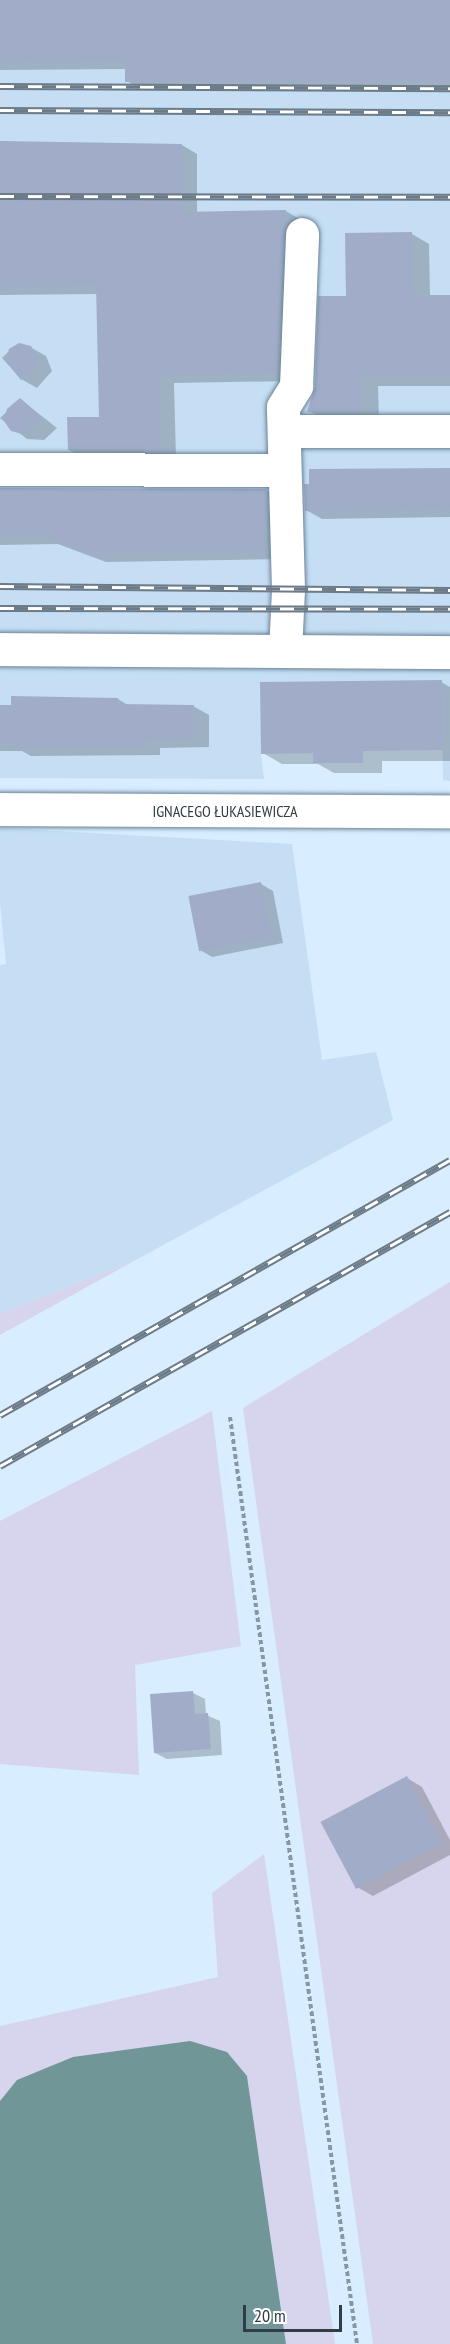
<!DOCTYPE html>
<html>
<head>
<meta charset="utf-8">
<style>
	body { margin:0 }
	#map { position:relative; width:450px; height:2344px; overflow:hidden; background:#d8edff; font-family:"PT Sans Narrow",sans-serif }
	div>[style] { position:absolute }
	.built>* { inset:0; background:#c5def4 }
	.green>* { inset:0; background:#d6d5ed }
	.water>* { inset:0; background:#719697 }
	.shadow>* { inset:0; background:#0003 }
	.building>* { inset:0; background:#a1adc8; transform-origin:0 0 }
	.path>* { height:4px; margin-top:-2px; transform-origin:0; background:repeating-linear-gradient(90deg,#8696a3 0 4.5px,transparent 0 7.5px) }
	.roads { filter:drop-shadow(0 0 2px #6b8397) drop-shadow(0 0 2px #6b8397) }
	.minor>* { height:33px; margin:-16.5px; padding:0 16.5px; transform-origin:16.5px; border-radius:16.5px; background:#fff }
	.rail>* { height:7px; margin-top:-3.5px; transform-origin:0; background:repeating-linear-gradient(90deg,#fff 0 14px,#6c7b87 0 28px); box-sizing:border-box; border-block:2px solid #6c7b87 }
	span { translate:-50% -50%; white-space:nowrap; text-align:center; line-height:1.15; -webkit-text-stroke:5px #fff; paint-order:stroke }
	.street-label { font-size:16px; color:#313c45 }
	.scale { position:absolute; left:243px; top:2305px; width:99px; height:27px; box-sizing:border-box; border:3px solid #313c45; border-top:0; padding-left:8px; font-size:18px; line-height:21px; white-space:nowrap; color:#313c45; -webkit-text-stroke:4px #fff; paint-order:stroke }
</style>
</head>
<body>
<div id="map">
	<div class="built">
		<i style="clip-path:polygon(0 0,450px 0,450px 781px,443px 780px,442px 681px,261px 754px,264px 779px,0 778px)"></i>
		<i style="clip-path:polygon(0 828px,292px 844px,322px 1060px,376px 1052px,393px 1120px,134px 1261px,0 1313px,0 965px,6px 964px,0 903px)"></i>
	</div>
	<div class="green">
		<i style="clip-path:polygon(134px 1261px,0 1335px,0 1313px)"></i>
		<i style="clip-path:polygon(450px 1282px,450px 2344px,373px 2344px,243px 1408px)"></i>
		<i style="clip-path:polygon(212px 1411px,241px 1646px,135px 1665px,139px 1775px,0 1764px,0 1521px)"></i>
		<i style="clip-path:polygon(264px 1854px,335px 2344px,286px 2344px,247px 2076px,0 2101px,0 2026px,218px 1977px,212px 1893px)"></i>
	</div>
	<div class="water">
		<i style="clip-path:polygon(190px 2041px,227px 2052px,247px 2076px,286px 2344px,0 2344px,0 2101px,17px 2080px,73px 2057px)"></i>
	</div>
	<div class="shadow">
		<i style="clip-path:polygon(0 0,450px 0,450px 90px,142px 90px,127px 81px,127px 69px,0 70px)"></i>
		<i style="clip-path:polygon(0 143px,182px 145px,197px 154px,197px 213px,286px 211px,301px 220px,293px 381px,174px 383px,176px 459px,85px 459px,69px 450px,101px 418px,98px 294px,0 295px)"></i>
		<i style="clip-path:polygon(412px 234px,429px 244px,430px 297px,450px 297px,450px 386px,378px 386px,379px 421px,326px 421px,309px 411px,347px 297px)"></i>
		<i style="clip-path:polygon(14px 346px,30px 347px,46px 356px,52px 371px,37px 388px,21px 379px,2px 358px)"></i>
		<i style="clip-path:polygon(20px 399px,57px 428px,44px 440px,27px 439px,0 418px)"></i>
		<i style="clip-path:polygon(450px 469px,450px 517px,322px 519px,306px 510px)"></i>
		<i style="clip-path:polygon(0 490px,266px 490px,281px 499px,281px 559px,106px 562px,58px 544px,0 545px)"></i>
		<i style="clip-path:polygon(441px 682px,450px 687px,450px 761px,382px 761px,382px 773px,334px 773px,318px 764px,282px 764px,263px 753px)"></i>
		<i style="clip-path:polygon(118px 699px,128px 705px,193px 706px,209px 715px,209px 747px,160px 748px,160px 755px,31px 756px,22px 751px,0 751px,0 707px)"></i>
		<i style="clip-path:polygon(261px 884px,273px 891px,283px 943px,212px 957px,200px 950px)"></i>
		<i style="clip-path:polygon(193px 1693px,205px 1699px,206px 1715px,220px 1721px,222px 1755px,167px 1759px,155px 1753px)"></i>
		<i style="clip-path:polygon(407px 1778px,422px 1787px,450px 1840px,450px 1855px,373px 1896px,357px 1887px)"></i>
	</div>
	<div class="building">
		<i style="clip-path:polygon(0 0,450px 0,450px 82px,125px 82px,125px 61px,0 62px)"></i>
		<i style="clip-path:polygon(0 141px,182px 144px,182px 212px,286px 210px,278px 373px,159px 375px,161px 451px,68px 450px,67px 417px,99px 417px,96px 285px,0 287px)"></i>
		<i style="clip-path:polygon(412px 232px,413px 295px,450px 295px,450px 377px,361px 377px,361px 412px,307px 412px,315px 387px,318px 296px,346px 296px,345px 233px)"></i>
		<i style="clip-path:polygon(19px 343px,31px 346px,37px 356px,35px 368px,21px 380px,6px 361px,9px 349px)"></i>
		<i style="clip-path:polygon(20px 398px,43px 418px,22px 434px,11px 431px,4px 421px,7px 409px)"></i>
		<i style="clip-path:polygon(450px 468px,450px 509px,305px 511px,304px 484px,309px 484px,309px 469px)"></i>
		<i style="clip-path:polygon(0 488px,266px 489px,266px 551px,90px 554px,41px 536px,0 537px)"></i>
		<i style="clip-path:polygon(442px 680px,443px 750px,363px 751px,363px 763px,313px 763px,313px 753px,261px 754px,260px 682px)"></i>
		<i style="clip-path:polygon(11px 696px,118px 698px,118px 704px,194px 705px,194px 739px,145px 740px,145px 747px,14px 748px,13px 743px,0 743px,0 705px,11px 705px)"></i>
		<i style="left:261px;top:882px;width:56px;height:74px;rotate:79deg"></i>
		<i style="clip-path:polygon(193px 1691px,195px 1714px,208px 1713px,211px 1749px,154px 1753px,150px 1694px)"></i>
		<i style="left:407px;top:1776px;width:76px;height:98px;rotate:62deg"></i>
	</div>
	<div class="path">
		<i style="left:230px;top:1417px;width:936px;rotate:82.2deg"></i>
	</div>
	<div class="roads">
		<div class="minor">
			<i style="left:284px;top:431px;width:166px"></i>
			<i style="left:0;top:469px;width:284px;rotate:0.2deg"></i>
			<i style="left:0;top:649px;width:450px;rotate:0.4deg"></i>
			<i style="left:285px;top:651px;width:62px;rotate:-87.2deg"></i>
			<i style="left:288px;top:589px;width:182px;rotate:-91.6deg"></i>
			<i style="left:283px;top:407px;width:25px;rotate:-58deg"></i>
			<i style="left:296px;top:386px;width:152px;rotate:-87.7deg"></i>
			<i style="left:0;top:809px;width:450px;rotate:0.3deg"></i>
		</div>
	</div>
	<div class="rail">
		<i style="left:0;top:86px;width:450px;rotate:0.3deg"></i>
		<i style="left:0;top:110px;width:450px;rotate:0.3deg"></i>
		<i style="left:0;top:196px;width:450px;rotate:0.1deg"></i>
		<i style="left:0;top:586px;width:450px;rotate:0.5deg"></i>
		<i style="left:0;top:608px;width:450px;rotate:0.1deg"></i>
		<i style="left:0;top:1415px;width:517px;rotate:-29.54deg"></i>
		<i style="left:0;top:1466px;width:517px;rotate:-29.44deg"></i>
	</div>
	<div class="street-label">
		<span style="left:225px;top:811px">IGNACEGO ŁUKASIEWICZA</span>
	</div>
	<div class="scale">20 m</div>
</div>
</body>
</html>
